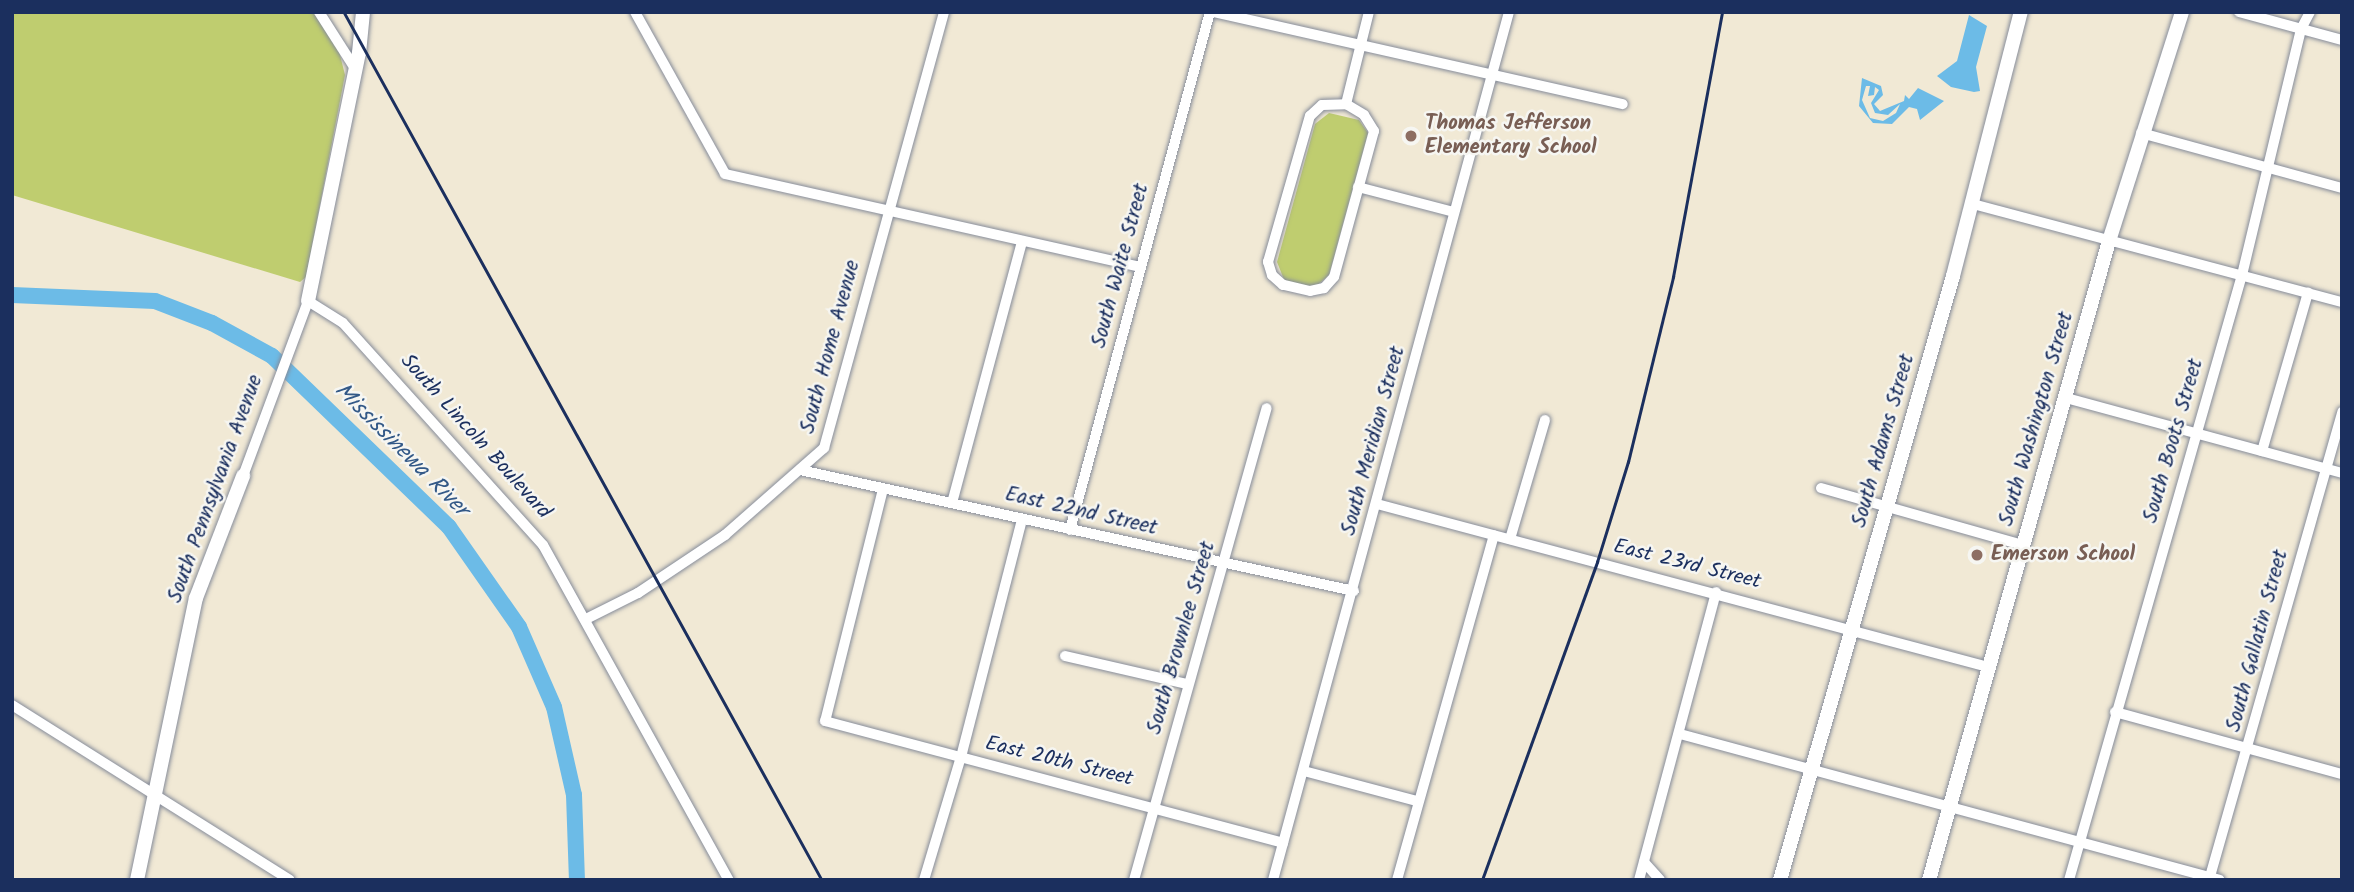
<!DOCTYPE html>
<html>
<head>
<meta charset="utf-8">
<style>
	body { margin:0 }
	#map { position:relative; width:2354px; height:892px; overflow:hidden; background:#f1e9d5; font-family:Kalam,sans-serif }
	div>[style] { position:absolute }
	.green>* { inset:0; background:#bfcd6f }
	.water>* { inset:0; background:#6cbbe7 }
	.river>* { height:16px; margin:-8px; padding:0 8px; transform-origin:8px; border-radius:8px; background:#6cbbe7 }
	.roads { filter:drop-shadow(0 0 2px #868c9a) drop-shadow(0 0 2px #868c9a) }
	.street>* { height:10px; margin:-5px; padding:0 5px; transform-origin:5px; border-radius:5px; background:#fff }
	.secondary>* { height:14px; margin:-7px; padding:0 7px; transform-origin:7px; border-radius:7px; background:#fff }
	.rail>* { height:2.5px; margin:-1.25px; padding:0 1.25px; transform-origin:1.25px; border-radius:1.25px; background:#1b2f5e }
	.dots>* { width:19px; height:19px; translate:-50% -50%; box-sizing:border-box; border:4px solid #f6f6f2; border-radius:50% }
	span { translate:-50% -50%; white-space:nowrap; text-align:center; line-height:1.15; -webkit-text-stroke:5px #f6f6f2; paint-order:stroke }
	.education-label { font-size:21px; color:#785e54; font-weight:700 }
	.left { translate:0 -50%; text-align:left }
	.street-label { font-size:21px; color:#1b2f5e }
	.water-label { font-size:23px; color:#335987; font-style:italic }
	.frame { position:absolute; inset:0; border:14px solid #1b2f5e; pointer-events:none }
</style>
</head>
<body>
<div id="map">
	<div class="green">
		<i style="clip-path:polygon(12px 12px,313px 12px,339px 51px,345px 75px,306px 277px,300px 282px,12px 195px)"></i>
		<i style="clip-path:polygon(1329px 113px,1359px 120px,1368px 133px,1329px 275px,1314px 288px,1285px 282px,1277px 262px,1315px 124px)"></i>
	</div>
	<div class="water">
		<i style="clip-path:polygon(1969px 15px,1987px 26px,1976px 67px,1980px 91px,1974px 92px,1951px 87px,1937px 76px,1957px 61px)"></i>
		<i style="clip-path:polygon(evenodd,1862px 78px,1881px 86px,1883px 95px,1874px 104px,1880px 111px,1904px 101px,1905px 95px,1909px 99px,1918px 88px,1944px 101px,1920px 120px,1917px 109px,1909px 107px,1892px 124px,1873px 123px,1859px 106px,1862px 78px,1866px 86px,1870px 86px,1868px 96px,1874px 95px,1875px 87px,1879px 90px,1871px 103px,1875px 113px,1888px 115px,1900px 104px,1896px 113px,1883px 121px,1870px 118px,1862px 100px,1866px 86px)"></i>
	</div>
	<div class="river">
		<i style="left:12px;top:295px;width:143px;rotate:2.4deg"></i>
		<i style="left:155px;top:301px;width:61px;rotate:21.1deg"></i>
		<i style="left:212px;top:323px;width:68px;rotate:28.8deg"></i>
		<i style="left:272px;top:356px;width:246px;rotate:44deg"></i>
		<i style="left:449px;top:527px;width:122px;rotate:55deg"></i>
		<i style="left:519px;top:627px;width:87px;rotate:66.4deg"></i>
		<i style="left:554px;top:707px;width:90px;rotate:77.2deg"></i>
		<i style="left:574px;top:795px;width:85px;rotate:88deg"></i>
	</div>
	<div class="roads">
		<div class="street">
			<i style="left:319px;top:12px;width:65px;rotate:57.5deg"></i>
			<i style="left:635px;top:12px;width:185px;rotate:60.9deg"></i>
			<i style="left:725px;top:174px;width:426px;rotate:12.6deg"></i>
			<i style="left:1214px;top:12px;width:419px;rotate:12.7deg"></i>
			<i style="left:2239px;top:12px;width:107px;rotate:15.2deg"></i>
			<i style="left:1346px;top:104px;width:21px;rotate:31deg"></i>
			<i style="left:1364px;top:115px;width:19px;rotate:58deg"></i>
			<i style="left:1374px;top:131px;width:151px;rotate:105.3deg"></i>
			<i style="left:1334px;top:277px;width:15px;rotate:132deg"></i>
			<i style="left:1324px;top:288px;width:14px;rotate:168deg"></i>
			<i style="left:1310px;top:291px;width:28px;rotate:-167deg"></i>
			<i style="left:1283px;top:285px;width:15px;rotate:-138deg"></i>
			<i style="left:1272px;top:275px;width:14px;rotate:-107deg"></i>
			<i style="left:1268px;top:262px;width:152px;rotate:-74deg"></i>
			<i style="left:1310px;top:116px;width:16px;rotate:-43deg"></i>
			<i style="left:1322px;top:105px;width:24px;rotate:-2deg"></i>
			<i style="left:1346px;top:104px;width:95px;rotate:-76deg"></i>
			<i style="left:2141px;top:133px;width:208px;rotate:15.3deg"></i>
			<i style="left:1358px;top:187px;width:99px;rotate:14.6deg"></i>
			<i style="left:1973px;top:204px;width:382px;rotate:14.9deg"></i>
			<i style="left:2066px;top:398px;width:286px;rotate:15.2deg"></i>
			<i style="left:2262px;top:451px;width:165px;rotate:-73.8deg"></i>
			<i style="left:800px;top:470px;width:567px;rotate:12.32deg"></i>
			<i style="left:243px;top:476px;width:187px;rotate:-69.6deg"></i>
			<i style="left:308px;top:301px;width:41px;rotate:32.2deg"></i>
			<i style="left:343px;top:323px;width:299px;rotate:48deg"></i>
			<i style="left:543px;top:545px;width:383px;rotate:61deg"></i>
			<i style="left:1821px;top:488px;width:209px;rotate:15.8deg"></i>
			<i style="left:883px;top:489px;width:239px;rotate:104deg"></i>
			<i style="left:825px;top:721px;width:474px;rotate:14.9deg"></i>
			<i style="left:952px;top:503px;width:271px;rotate:-75deg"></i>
			<i style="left:1377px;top:504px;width:632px;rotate:14.94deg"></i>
			<i style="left:1070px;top:530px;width:537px;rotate:-74.88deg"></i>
			<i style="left:1510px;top:539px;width:124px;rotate:-73.6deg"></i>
			<i style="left:586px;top:619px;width:58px;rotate:-26.6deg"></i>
			<i style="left:638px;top:593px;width:105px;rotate:-33.7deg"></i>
			<i style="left:725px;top:535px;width:132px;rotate:-41.3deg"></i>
			<i style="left:824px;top:448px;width:452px;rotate:-74.6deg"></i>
			<i style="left:1065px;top:656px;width:125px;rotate:12.9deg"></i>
			<i style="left:12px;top:705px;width:328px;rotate:32.2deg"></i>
			<i style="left:2115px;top:712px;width:235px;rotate:15.3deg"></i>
			<i style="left:1680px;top:734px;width:559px;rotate:15.13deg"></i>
			<i style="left:1304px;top:771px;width:117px;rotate:14.9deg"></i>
			<i style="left:1644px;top:862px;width:24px;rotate:48deg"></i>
			<i style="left:924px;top:880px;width:128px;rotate:-73.3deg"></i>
			<i style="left:961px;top:757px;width:246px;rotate:-75.6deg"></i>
			<i style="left:1134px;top:880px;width:490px;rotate:-74.3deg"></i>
			<i style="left:1273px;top:880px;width:900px;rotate:-74.79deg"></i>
			<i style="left:1397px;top:880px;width:358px;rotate:-74.3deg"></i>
			<i style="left:1639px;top:880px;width:298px;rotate:-75deg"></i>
			<i style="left:2069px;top:880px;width:629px;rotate:-74.04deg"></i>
			<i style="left:2242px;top:275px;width:253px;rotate:-76.5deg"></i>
			<i style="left:2301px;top:29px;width:19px;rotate:-62deg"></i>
			<i style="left:2209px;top:880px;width:487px;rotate:-74.1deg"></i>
		</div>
		<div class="secondary">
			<i style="left:308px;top:301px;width:253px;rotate:-78.4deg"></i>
			<i style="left:359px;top:53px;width:41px;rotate:-84.4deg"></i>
			<i style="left:137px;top:880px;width:288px;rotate:-78.2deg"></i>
			<i style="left:196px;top:598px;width:131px;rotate:-68.9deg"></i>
			<i style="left:1780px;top:880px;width:628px;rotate:-74.02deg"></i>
			<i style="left:1953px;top:276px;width:273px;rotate:-75.6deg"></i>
			<i style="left:1929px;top:880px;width:664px;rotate:-74.27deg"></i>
			<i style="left:2109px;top:241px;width:240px;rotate:-72.3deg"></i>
		</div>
	</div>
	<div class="rail">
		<i style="left:344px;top:12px;width:991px;rotate:61.16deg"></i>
		<i style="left:1482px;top:880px;width:338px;rotate:-70.1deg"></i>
		<i style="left:1597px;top:562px;width:105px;rotate:-72.8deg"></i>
		<i style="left:1628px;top:462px;width:190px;rotate:-76.3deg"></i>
		<i style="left:1673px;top:277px;width:269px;rotate:-79.5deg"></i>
	</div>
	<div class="dots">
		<i style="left:1411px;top:136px;background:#8d6e63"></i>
		<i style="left:1977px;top:555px;background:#8d6e63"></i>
	</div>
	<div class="education-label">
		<span class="left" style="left:1425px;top:136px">Thomas Jefferson<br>Elementary School</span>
		<span class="left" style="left:1991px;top:555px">Emerson School</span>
	</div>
	<div class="street-label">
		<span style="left:1121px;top:266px;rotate:-75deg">South Waite Street</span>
		<span style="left:831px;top:347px;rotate:-75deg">South Home Avenue</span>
		<span style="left:2037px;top:419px;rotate:-74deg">South Washington Street</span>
		<span style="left:475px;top:437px;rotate:48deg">South Lincoln Boulevard</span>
		<span style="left:1374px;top:441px;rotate:-75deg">South Meridian Street</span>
		<span style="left:1884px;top:441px;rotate:-74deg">South Adams Street</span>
		<span style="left:2174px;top:441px;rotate:-74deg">South Boots Street</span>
		<span style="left:216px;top:489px;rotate:-70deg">South Pennsylvania Avenue</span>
		<span style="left:1081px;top:512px;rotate:13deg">East 22nd Street</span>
		<span style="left:1687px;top:565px;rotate:14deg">East 23rd Street</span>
		<span style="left:1182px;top:638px;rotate:-74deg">South Brownlee Street</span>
		<span style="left:2258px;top:641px;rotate:-75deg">South Gallatin Street</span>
		<span style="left:1059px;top:762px;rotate:14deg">East 20th Street</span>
	</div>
	<div class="water-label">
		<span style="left:401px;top:450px;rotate:45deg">Mississinewa River</span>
	</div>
	<div class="frame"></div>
</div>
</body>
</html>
